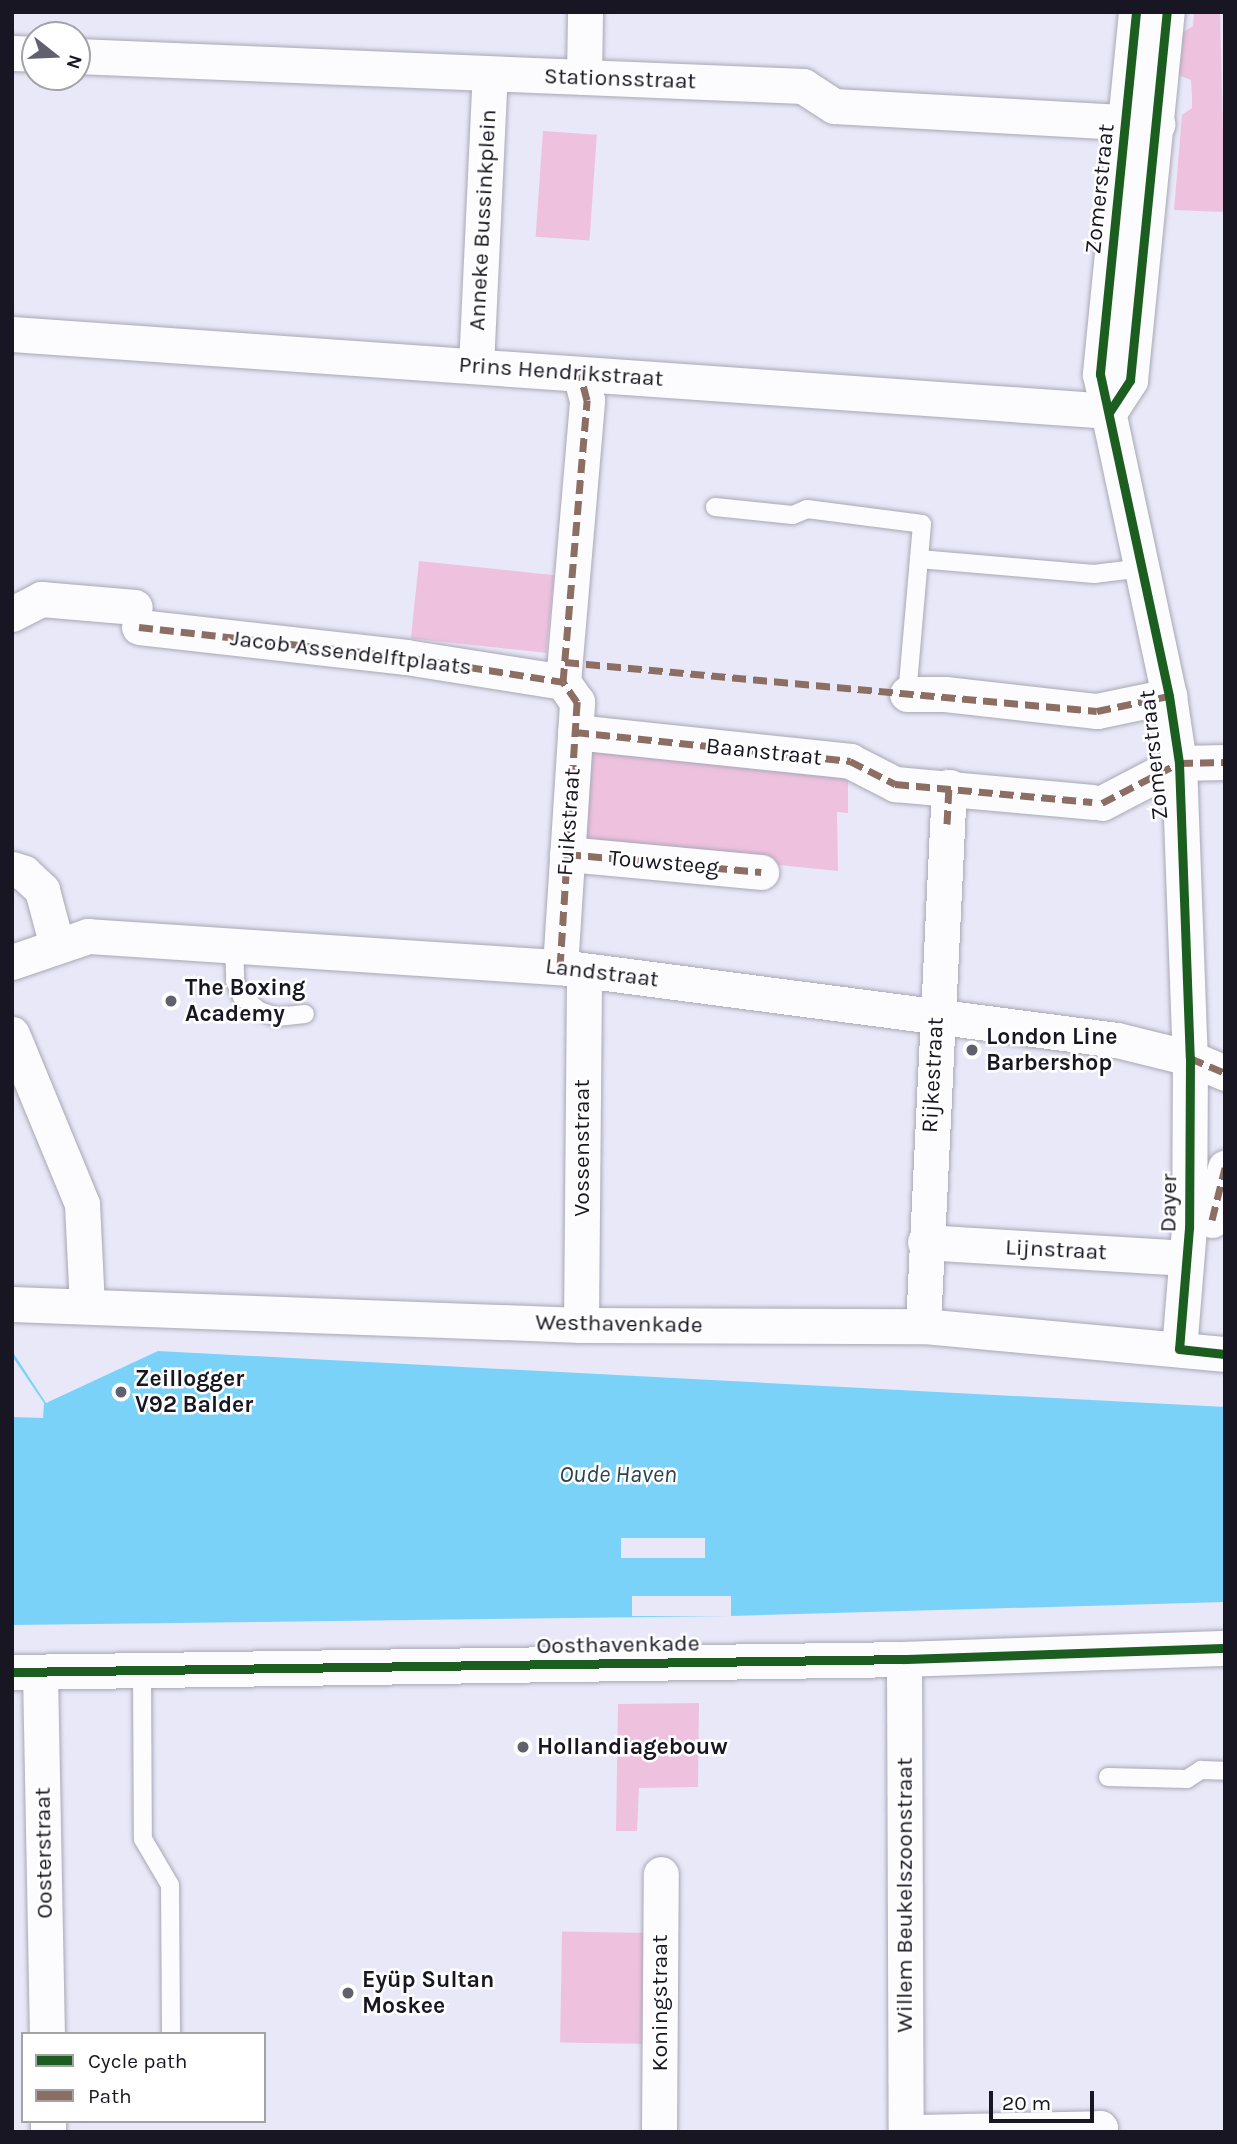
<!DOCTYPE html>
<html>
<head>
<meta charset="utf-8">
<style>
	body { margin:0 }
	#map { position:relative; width:1237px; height:2144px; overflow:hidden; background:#e9e8f8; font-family:Karla,sans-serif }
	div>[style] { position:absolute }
	.green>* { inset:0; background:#eec2df; transform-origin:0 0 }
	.water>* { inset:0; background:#7ad2f9 }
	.pier>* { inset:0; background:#e9e8f8; transform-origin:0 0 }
	.roads { filter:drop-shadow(0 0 2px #a8a7b4) drop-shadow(0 0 2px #a8a7b4) }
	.lane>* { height:18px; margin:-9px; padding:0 9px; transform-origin:9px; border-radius:9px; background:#fcfcfe }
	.street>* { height:35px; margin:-17.5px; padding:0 17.5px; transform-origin:17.5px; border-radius:17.5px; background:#fcfcfe }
	.quiet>* { height:7px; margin-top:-3.5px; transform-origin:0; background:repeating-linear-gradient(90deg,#8d6e63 0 14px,transparent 0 21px) }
	.cycleway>* { height:9px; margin:-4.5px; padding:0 4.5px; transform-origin:4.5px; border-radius:4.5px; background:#1b5e20 }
	.dots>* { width:19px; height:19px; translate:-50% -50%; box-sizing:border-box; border:4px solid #fff; border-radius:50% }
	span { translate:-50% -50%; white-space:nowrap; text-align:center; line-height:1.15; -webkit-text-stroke:5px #fff; paint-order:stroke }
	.street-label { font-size:23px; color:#181623 }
	.poi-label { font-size:23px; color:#181623; font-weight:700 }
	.left { translate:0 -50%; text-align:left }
	.water-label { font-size:24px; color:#2a4450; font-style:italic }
	.frame { position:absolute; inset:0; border:14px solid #181623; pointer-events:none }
	.legend { position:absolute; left:21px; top:2032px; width:245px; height:91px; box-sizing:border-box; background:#fff; border:2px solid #a3a2a7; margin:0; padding:9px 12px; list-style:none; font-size:21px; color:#181623 }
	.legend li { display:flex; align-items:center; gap:14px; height:35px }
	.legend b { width:35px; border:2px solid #a3a2a7 }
	.north { position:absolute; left:21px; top:21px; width:70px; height:70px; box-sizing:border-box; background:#fff; border:2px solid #a3a2a7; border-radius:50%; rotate:108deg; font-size:19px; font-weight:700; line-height:28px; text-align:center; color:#181623 }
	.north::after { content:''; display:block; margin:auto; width:24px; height:32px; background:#61606e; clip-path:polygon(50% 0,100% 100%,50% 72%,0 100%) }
	.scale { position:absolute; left:989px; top:2091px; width:105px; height:32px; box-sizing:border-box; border:4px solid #181623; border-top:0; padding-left:9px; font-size:21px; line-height:24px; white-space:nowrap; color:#181623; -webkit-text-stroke:5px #fff; paint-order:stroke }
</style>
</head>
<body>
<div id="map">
	<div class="green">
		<i style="clip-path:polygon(1194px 12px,1220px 12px,1225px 212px,1174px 210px,1182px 115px,1192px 108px,1192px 97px,1191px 80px,1178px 75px,1182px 33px,1193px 26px)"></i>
		<i style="left:543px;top:131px;width:54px;height:106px;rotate:4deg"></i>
		<i style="left:419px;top:561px;width:136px;height:78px;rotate:6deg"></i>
		<i style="clip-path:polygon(588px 747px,848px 772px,848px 813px,837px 812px,838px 871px,580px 845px)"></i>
		<i style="clip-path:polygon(699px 1703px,698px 1787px,639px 1788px,637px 1831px,616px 1831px,618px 1704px)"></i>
		<i style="left:649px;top:1933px;width:111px;height:87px;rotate:91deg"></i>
	</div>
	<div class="water">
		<i style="clip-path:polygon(12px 1351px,46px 1403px,158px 1351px,1225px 1407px,1225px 1602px,731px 1616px,12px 1625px)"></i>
	</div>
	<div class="pier">
		<i style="clip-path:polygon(12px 1356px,44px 1403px,43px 1418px,12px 1417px)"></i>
		<i style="left:621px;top:1538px;width:84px;height:20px"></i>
		<i style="left:731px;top:1596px;width:20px;height:99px;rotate:90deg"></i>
	</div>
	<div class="roads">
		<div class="lane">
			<i style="left:715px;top:507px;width:78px;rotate:5.9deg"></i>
			<i style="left:793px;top:515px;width:15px;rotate:-23deg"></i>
			<i style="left:807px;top:509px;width:116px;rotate:7.4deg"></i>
			<i style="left:922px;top:524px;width:171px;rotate:95deg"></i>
			<i style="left:919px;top:559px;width:176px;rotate:4.9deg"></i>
			<i style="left:1094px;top:574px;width:49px;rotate:-7deg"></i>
			<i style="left:234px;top:945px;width:36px;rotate:88deg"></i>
			<i style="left:235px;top:981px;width:17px;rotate:66deg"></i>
			<i style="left:242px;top:997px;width:22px;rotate:39deg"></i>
			<i style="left:259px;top:1011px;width:19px;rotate:18deg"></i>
			<i style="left:277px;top:1017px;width:28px;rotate:-6deg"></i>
			<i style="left:142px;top:1670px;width:169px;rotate:89.7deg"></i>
			<i style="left:143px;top:1839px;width:53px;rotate:59.6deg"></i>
			<i style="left:170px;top:1885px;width:149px;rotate:89.6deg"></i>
			<i style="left:1108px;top:1777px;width:79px;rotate:1.5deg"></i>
			<i style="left:1187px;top:1779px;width:17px;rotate:-33deg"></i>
			<i style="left:1201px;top:1770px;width:24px;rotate:2deg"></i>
		</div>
		<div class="street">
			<i style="left:1136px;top:12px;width:364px;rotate:95.7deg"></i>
			<i style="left:1100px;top:374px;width:329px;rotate:77.9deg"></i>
			<i style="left:1169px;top:696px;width:68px;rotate:81.5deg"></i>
			<i style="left:1179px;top:763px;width:295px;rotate:87.9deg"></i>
			<i style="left:1190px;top:1058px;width:170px;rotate:90.3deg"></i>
			<i style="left:1189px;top:1228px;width:121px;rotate:94.7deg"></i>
			<i style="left:12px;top:53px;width:23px;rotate:2deg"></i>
			<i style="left:77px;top:56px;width:727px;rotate:2.37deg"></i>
			<i style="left:803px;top:86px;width:37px;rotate:33deg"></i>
			<i style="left:834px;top:106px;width:324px;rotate:3.2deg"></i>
			<i style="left:584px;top:77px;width:65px;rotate:-89.1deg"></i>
			<i style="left:12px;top:334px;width:1101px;rotate:4.01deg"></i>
			<i style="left:476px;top:366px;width:292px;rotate:-87.3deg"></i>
			<i style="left:1110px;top:411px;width:37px;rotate:-57deg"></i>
			<i style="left:1130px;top:380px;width:370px;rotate:-84.3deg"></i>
			<i style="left:12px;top:614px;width:33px;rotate:-27deg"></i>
			<i style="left:41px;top:599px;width:94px;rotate:4.9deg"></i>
			<i style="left:139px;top:627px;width:269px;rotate:6.4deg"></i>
			<i style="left:406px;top:657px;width:159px;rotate:9deg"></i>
			<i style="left:563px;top:682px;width:283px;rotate:-85.1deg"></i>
			<i style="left:587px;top:400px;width:27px;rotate:-105deg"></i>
			<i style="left:907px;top:694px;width:38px"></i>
			<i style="left:945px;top:694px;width:153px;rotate:6.4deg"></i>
			<i style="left:1097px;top:711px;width:74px;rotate:-11.8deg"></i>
			<i style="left:575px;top:732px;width:277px;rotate:6deg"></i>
			<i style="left:850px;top:761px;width:51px;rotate:27.1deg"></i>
			<i style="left:895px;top:784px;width:198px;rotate:5.2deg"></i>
			<i style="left:1102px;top:803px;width:87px;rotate:-27.5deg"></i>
			<i style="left:1179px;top:763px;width:46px;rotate:-1.2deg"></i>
			<i style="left:567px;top:854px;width:195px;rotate:5.3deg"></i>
			<i style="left:12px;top:869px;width:13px;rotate:18deg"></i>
			<i style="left:24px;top:873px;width:25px;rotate:43deg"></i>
			<i style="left:42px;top:890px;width:58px;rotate:75deg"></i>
			<i style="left:12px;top:962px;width:80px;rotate:-18.9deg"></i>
			<i style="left:88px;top:936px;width:473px;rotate:3.8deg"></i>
			<i style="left:560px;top:967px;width:562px;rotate:7.47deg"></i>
			<i style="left:1117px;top:1040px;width:75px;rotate:13.9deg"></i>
			<i style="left:1190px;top:1058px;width:38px;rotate:23deg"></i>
			<i style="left:560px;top:967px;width:266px;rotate:-86.3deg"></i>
			<i style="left:577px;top:702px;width:24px;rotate:-125deg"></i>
			<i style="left:12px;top:1034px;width:184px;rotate:67.6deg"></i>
			<i style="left:82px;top:1204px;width:101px;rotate:87.2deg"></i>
			<i style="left:1212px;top:1220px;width:54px;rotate:-76deg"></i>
			<i style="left:925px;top:1242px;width:261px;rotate:3.5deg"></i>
			<i style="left:12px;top:1304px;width:569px;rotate:2.11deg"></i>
			<i style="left:581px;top:1325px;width:342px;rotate:0.2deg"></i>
			<i style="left:923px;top:1326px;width:303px;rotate:5.3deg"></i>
			<i style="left:581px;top:1325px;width:354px;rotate:-89.5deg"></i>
			<i style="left:923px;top:1326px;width:540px;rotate:-87.24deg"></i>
			<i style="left:904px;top:1659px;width:473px;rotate:89.8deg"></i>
			<i style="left:12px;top:1672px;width:892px;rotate:-0.83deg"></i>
			<i style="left:904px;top:1659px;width:321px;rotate:-2deg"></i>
			<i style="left:40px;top:1672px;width:362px;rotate:88.9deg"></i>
			<i style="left:48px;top:2121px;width:11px;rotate:90deg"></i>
			<i style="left:659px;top:2132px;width:258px;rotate:-89.6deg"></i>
			<i style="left:916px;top:2132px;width:184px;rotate:-1.2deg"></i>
			<i style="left:1100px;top:2128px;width:4px;rotate:90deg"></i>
		</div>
	</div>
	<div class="quiet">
		<i style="left:139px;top:627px;width:269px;rotate:6.4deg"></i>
		<i style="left:406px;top:657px;width:159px;rotate:9deg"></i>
		<i style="left:565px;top:662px;width:534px;rotate:5.26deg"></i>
		<i style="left:1097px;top:711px;width:74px;rotate:-11.8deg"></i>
		<i style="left:563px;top:682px;width:283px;rotate:-85.1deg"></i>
		<i style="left:587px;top:400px;width:27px;rotate:-105deg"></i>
		<i style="left:575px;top:732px;width:277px;rotate:6deg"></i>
		<i style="left:850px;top:761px;width:51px;rotate:27.1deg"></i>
		<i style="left:895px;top:784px;width:198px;rotate:5.2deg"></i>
		<i style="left:1102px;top:803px;width:87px;rotate:-27.5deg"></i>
		<i style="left:1179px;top:763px;width:46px;rotate:-1.2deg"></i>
		<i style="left:947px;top:824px;width:37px;rotate:-87deg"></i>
		<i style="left:567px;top:854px;width:195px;rotate:5.3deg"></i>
		<i style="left:560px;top:967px;width:266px;rotate:-86.3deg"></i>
		<i style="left:577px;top:702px;width:24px;rotate:-125deg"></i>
		<i style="left:1190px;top:1058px;width:38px;rotate:23deg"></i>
		<i style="left:1212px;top:1220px;width:54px;rotate:-76deg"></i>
	</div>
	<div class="cycleway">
		<i style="left:1136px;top:12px;width:364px;rotate:95.7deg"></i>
		<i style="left:1100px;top:374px;width:329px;rotate:77.9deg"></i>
		<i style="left:1169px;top:696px;width:68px;rotate:81.5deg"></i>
		<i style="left:1179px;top:763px;width:295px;rotate:87.9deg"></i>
		<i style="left:1190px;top:1058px;width:170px;rotate:90.3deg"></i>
		<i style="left:1189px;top:1228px;width:121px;rotate:94.7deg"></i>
		<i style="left:1179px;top:1349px;width:46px;rotate:6.2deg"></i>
		<i style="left:1110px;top:411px;width:37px;rotate:-57deg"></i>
		<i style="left:1130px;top:380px;width:370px;rotate:-84.3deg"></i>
		<i style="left:12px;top:1672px;width:892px;rotate:-0.83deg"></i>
		<i style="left:904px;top:1659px;width:321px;rotate:-2deg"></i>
	</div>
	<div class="dots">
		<i style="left:171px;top:1001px;background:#61606e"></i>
		<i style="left:972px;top:1050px;background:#61606e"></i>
		<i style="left:121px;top:1392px;background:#61606e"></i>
		<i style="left:523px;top:1747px;background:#61606e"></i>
		<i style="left:348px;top:1993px;background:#61606e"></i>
	</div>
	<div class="street-label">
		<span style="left:620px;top:79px;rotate:2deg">Stationsstraat</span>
		<span style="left:1100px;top:189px;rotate:-84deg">Zomerstraat</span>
		<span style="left:483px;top:220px;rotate:-87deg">Anneke Bussinkplein</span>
		<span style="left:561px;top:372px;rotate:4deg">Prins Hendrikstraat</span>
		<span style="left:351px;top:653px;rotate:7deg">Jacob Assendelftplaats</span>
		<span style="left:764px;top:752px;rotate:6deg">Baanstraat</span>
		<span style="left:1154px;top:755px;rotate:-96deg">Zomerstraat</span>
		<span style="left:569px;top:822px;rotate:-86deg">Fuikstraat</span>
		<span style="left:664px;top:863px;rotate:5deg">Touwsteeg</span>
		<span style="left:602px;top:973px;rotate:7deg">Landstraat</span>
		<span style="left:933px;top:1075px;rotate:-87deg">Rijkestraat</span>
		<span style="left:582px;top:1148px;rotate:-90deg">Vossenstraat</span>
		<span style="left:1169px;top:1203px;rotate:-89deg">Dayer</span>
		<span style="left:1056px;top:1250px;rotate:3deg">Lijnstraat</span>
		<span style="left:619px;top:1324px;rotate:1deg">Westhavenkade</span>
		<span style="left:618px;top:1645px;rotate:-1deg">Oosthavenkade</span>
		<span style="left:44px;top:1853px;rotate:-91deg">Oosterstraat</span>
		<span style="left:905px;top:1895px;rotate:-90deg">Willem Beukelszoonstraat</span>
		<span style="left:660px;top:2003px;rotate:-90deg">Koningstraat</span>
	</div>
	<div class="poi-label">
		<span class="left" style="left:185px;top:1001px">The Boxing<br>Academy</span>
		<span class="left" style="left:986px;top:1050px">London Line<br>Barbershop</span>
		<span class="left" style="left:135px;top:1392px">Zeillogger<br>V92 Balder</span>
		<span class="left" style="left:537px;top:1747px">Hollandiagebouw</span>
		<span class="left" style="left:362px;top:1993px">Eyüp Sultan<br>Moskee</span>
	</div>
	<div class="water-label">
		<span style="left:618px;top:1475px">Oude Haven</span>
	</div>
	<div class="frame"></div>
	<ul class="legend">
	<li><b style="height:9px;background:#1b5e20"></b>Cycle path</li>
	<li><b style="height:9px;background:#8d6e63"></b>Path</li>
	</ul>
	<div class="north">N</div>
	<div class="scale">20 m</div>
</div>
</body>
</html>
